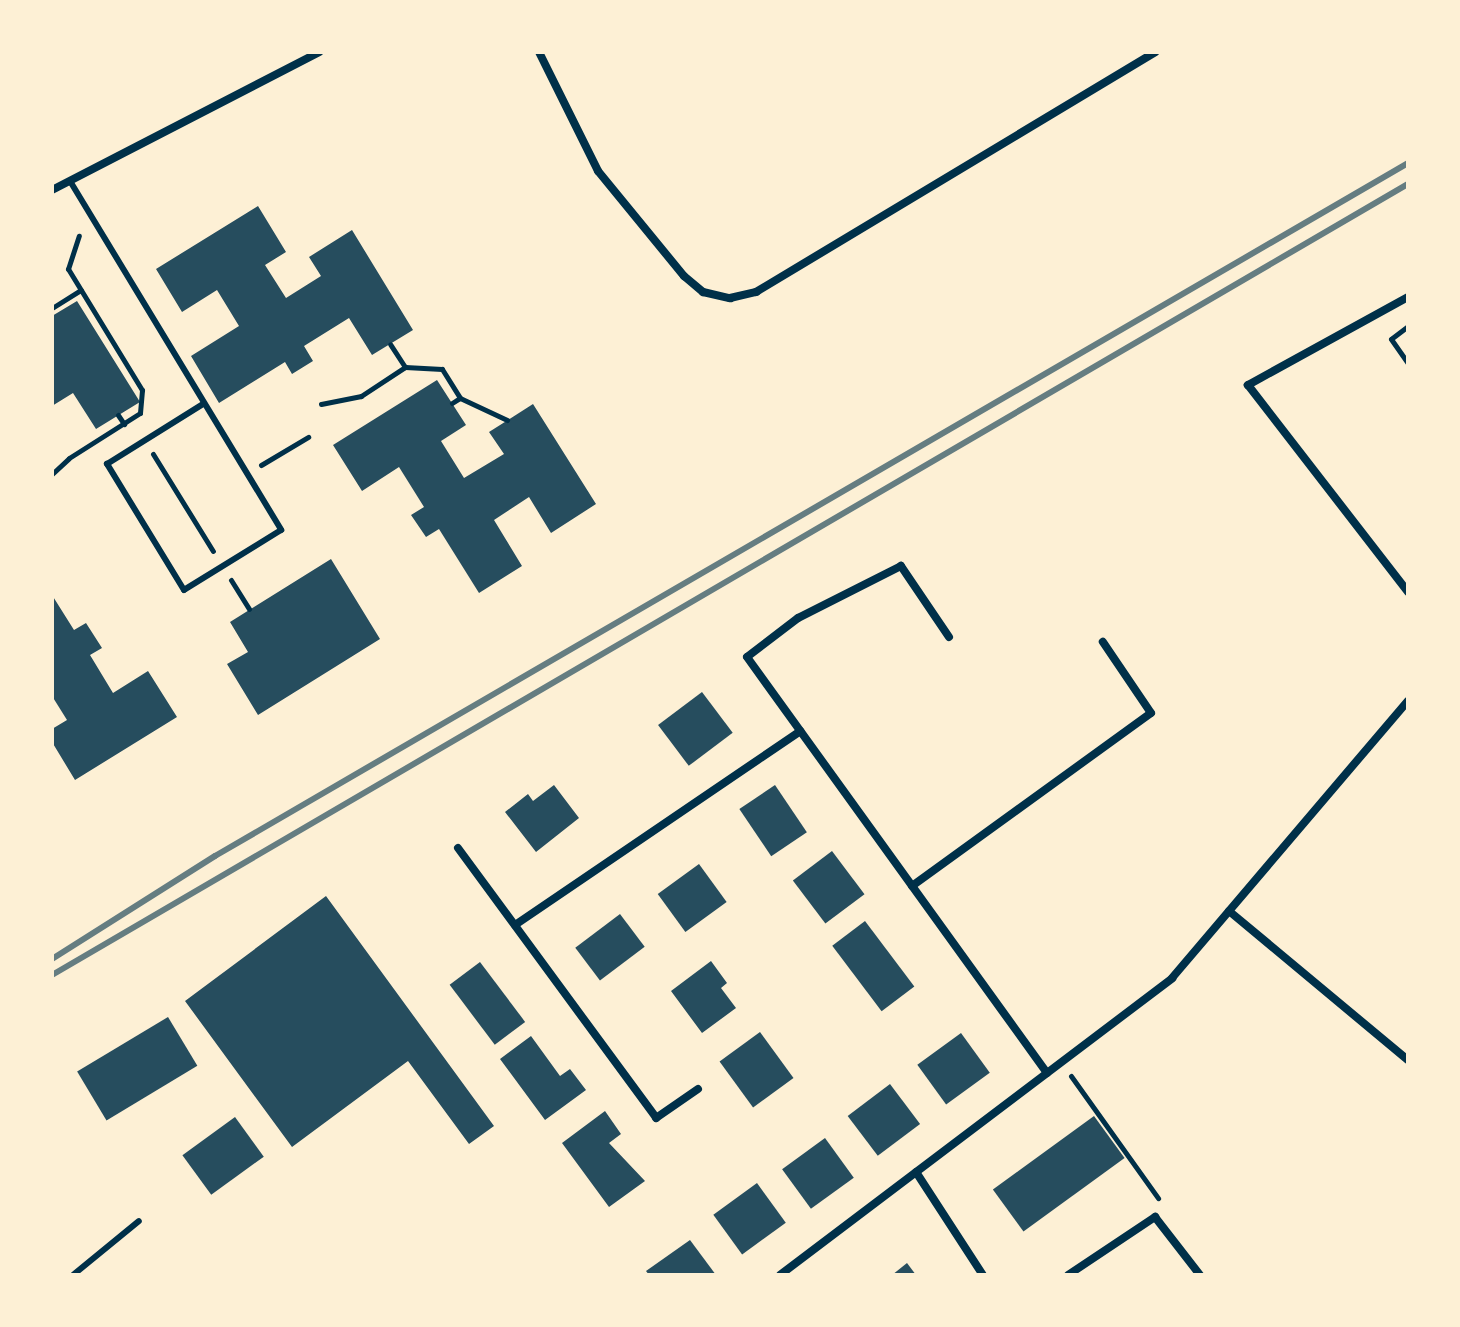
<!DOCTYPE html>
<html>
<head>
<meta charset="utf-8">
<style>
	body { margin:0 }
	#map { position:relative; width:1460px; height:1327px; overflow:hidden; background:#fdf0d5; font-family:Commissioner,sans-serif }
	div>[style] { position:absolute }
	.building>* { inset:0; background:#264d5e; transform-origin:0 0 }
	.path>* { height:5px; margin:-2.5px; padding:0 2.5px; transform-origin:2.5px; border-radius:2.5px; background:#003049 }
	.service>* { height:6px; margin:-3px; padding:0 3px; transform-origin:3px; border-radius:3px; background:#003049 }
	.minor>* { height:8px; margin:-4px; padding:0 4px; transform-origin:4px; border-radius:4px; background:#003049 }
	.rail>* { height:6px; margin:-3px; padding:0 3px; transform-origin:3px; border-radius:3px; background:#657d81 }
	span { translate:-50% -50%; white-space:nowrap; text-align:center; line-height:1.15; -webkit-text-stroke:8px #fdf0d5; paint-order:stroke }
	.frame { position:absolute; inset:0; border:54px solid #fdf0d5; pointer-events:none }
</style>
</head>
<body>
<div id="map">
	<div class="building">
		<i style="clip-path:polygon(258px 206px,286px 252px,265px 265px,286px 298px,321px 276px,309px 257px,352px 230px,413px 330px,372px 355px,349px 318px,304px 346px,313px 361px,292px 374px,285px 362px,219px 403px,191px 356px,239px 326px,217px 290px,182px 312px,156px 269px)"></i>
		<i style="clip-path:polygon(77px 301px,140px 402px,96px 429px,73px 393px,52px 406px,52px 316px)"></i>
		<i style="clip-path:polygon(437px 380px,466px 425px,441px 441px,464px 478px,504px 454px,489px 432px,533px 404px,596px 504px,551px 533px,529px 497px,494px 520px,522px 566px,479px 593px,439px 529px,426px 537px,411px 515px,424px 507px,399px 467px,362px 491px,333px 445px)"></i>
		<i style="clip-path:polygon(331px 559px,380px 639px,258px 715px,227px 664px,248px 652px,230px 622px)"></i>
		<i style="clip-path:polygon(52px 595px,74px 630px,86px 623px,102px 648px,90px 655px,113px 693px,148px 671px,177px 717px,75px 780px,52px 742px,52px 729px,67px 720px,52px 696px)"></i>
		<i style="left:702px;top:692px;width:51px;height:55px;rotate:53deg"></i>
		<i style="clip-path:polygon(554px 785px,579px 818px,536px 852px,505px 812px,528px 794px,533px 801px)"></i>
		<i style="left:775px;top:785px;width:57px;height:43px;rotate:56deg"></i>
		<i style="left:832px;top:851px;width:54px;height:49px;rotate:53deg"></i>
		<i style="left:699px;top:864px;width:47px;height:51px;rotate:54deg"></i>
		<i style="clip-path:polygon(326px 896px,494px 1126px,469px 1144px,408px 1061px,292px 1147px,185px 1001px)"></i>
		<i style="left:620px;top:914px;width:41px;height:56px;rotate:53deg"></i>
		<i style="left:865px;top:921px;width:82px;height:41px;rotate:53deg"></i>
		<i style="clip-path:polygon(711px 961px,727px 983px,721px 988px,736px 1008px,702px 1033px,671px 991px)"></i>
		<i style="left:480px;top:962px;width:75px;height:38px;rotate:53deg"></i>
		<i style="left:168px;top:1017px;width:57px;height:106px;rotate:59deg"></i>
		<i style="left:760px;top:1032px;width:57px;height:50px;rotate:54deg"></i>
		<i style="left:961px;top:1033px;width:49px;height:54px;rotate:54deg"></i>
		<i style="clip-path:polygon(531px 1036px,560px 1076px,570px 1069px,586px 1090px,545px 1120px,500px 1059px)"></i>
		<i style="left:890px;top:1084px;width:50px;height:53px;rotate:53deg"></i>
		<i style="clip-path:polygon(605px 1111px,621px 1134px,609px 1143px,645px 1181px,609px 1207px,562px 1143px)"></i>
		<i style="left:1094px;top:1116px;width:52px;height:125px;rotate:54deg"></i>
		<i style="left:235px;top:1117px;width:49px;height:65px;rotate:54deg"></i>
		<i style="left:825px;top:1138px;width:49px;height:53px;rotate:54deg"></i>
		<i style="left:757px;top:1183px;width:49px;height:54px;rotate:54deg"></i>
		<i style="clip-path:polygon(690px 1240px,716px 1275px,649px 1275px,646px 1271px)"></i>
		<i style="clip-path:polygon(907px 1263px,916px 1275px,892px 1275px)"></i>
	</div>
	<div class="path">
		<i style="left:52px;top:308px;width:34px;rotate:-32deg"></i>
		<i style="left:1408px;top:326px;width:21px;rotate:143deg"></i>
		<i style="left:1391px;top:339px;width:29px;rotate:55deg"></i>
		<i style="left:405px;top:367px;width:37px;rotate:3deg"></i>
		<i style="left:442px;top:369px;width:34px;rotate:58deg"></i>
		<i style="left:460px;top:398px;width:52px;rotate:25.1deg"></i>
		<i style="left:452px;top:403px;width:9px;rotate:-32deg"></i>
		<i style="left:321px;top:404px;width:41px;rotate:-11.3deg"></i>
		<i style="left:361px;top:396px;width:53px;rotate:-33.4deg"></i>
		<i style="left:405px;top:367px;width:27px;rotate:-123deg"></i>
		<i style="left:118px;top:415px;width:11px;rotate:56deg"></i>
		<i style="left:153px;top:454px;width:114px;rotate:58.3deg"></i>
		<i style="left:261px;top:465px;width:55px;rotate:-30.8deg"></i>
		<i style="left:52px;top:474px;width:23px;rotate:-43deg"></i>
		<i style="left:69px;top:458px;width:84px;rotate:-32.4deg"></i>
		<i style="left:140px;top:413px;width:23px;rotate:-85deg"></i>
		<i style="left:142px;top:390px;width:142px;rotate:-121.4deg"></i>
		<i style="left:68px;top:269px;width:35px;rotate:-72deg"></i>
		<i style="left:231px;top:580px;width:34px;rotate:58deg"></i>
		<i style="left:1071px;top:1076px;width:150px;rotate:54.5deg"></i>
	</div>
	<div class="service">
		<i style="left:70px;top:181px;width:408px;rotate:58.8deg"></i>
		<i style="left:281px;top:530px;width:114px;rotate:148.3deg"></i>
		<i style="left:184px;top:590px;width:148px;rotate:-121.4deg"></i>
		<i style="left:107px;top:464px;width:113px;rotate:-32deg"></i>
		<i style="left:73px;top:1275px;width:85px;rotate:-39.3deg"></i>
	</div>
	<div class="minor">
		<i style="left:539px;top:52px;width:133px;rotate:63.6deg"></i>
		<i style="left:598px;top:171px;width:136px;rotate:50.7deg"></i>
		<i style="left:684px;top:276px;width:25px;rotate:40deg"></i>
		<i style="left:703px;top:292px;width:28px;rotate:13deg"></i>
		<i style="left:730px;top:298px;width:27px;rotate:-13deg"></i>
		<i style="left:756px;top:292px;width:466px;rotate:-31deg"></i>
		<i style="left:52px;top:190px;width:301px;rotate:-27.3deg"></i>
		<i style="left:1408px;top:297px;width:183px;rotate:151.2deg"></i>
		<i style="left:1248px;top:385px;width:262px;rotate:52.3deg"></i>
		<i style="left:949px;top:637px;width:86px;rotate:-124.1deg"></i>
		<i style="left:901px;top:566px;width:115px;rotate:153.2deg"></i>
		<i style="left:798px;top:618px;width:64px;rotate:142.6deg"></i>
		<i style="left:747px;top:657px;width:513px;rotate:54.2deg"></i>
		<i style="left:458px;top:848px;width:335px;rotate:53.7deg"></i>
		<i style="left:656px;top:1118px;width:51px;rotate:-34.6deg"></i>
		<i style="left:912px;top:886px;width:295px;rotate:-35.9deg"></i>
		<i style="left:1151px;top:713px;width:86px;rotate:-124.1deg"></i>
		<i style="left:1229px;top:911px;width:233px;rotate:39.8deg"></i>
		<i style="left:515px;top:925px;width:345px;rotate:-34.2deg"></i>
		<i style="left:916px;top:1172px;width:123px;rotate:57deg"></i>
		<i style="left:780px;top:1275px;width:492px;rotate:-37.1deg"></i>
		<i style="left:1172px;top:978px;width:364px;rotate:-49.6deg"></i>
		<i style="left:1068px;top:1275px;width:105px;rotate:-33.7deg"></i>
		<i style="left:1155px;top:1217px;width:73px;rotate:52.2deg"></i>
	</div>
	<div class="rail">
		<i style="left:52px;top:959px;width:193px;rotate:-32.3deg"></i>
		<i style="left:215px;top:856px;width:1380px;rotate:-30.15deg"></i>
		<i style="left:52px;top:975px;width:1570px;rotate:-30.26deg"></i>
	</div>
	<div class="frame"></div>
</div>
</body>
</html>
